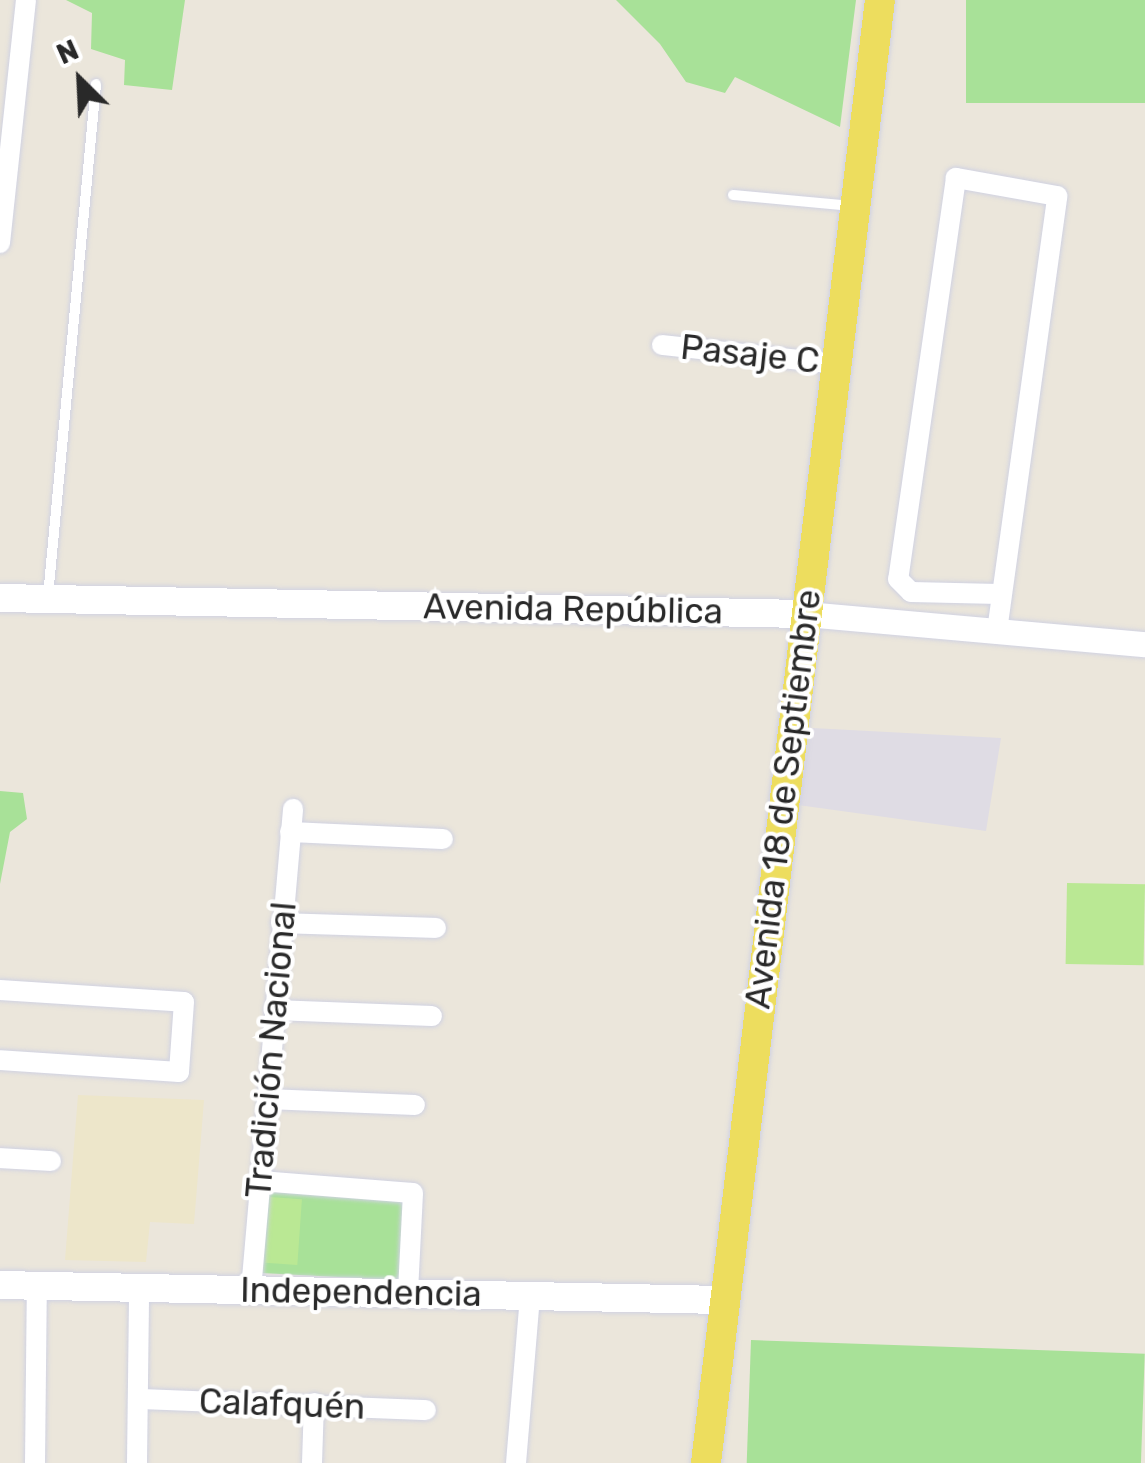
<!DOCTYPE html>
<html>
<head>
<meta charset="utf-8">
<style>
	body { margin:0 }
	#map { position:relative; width:1145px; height:1463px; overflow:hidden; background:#ebe6db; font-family:Rubik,sans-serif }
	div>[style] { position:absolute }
	.industrial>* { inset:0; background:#dfdce4 }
	.education>* { inset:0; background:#ede6ca }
	.green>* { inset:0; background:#a8e198; transform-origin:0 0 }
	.pitch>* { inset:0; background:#bae894; transform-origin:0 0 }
	.roads { filter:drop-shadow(0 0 2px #d0d2e2) drop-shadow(0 0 2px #d0d2e2) }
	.service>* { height:10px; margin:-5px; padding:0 5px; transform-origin:5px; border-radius:5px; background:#fff }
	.minor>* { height:20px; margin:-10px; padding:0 10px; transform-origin:10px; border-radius:10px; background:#fff }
	.tertiary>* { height:25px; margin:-12.5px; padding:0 12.5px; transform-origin:12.5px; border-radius:12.5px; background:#fff }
	.secondary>* { height:28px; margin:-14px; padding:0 14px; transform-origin:14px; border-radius:14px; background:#fff }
	.primary>* { height:30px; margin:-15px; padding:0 15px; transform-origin:15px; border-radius:15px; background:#eddd5e }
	span { translate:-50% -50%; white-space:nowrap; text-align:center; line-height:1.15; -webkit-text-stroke:8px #fff; paint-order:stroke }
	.street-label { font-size:35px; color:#292929 }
	.north { position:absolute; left:30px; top:30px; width:100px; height:100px; -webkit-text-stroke:8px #fff; paint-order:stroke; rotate:336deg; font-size:28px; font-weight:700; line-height:40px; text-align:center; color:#292929 }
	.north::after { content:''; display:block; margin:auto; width:35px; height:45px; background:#292929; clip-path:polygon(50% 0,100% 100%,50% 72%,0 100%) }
</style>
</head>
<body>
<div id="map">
	<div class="industrial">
		<i style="clip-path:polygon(812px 728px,1001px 738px,986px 831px,798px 805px)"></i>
	</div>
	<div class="education">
		<i style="clip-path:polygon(78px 1095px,204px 1100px,194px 1224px,150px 1222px,146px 1262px,65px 1260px)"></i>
	</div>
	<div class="green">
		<i style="clip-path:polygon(66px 0,185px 0,172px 90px,124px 85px,125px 60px,91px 49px,92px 13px)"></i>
		<i style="clip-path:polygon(616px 0,856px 0,840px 127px,735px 77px,725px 93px,686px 82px,660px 44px)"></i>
		<i style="left:966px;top:0;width:179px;height:103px"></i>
		<i style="clip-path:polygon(0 791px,23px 793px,27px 819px,10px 832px,0 884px)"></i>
		<i style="left:265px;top:1187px;width:141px;height:86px;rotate:3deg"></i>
		<i style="left:751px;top:1340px;width:394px;height:123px;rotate:2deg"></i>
	</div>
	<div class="pitch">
		<i style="left:1067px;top:883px;width:78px;height:81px;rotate:1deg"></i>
		<i style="left:270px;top:1197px;width:32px;height:66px;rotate:4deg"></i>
	</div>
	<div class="roads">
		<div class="service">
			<i style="left:733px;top:195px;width:120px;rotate:5.3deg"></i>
			<i style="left:48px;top:596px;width:514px;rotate:-84.64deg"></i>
		</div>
		<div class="minor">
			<i style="left:0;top:243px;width:244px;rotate:-83.9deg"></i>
			<i style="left:662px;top:345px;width:176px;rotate:6.2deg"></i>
			<i style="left:997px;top:631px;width:439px;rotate:-82.1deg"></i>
			<i style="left:1057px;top:196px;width:103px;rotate:-169.9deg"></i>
			<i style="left:956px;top:178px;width:405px;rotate:98.2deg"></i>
			<i style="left:898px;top:579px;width:18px;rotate:45deg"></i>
			<i style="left:911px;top:592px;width:88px;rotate:1.3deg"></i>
			<i style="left:290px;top:832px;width:153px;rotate:2.6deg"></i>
			<i style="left:281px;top:923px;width:155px;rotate:1.8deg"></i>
			<i style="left:0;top:990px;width:184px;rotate:3.7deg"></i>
			<i style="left:184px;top:1002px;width:70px;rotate:94.1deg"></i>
			<i style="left:179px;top:1072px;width:179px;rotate:-176.2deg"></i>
			<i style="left:274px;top:1010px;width:158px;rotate:2.2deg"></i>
			<i style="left:267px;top:1099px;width:148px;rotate:2.3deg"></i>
			<i style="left:0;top:1158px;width:51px;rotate:3.4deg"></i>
			<i style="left:260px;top:1181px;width:153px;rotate:4.5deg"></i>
			<i style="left:413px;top:1193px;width:100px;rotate:92.9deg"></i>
			<i style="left:251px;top:1290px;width:483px;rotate:-85deg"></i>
			<i style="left:138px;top:1399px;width:288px;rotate:2.2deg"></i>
			<i style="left:35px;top:1463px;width:177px;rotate:-89.4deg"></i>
			<i style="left:137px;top:1463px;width:175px;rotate:-89.3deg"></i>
			<i style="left:312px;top:1463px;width:60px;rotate:-88.1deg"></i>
			<i style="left:516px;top:1463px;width:168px;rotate:-85.2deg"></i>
		</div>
		<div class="tertiary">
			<i style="left:806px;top:614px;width:340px;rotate:5.1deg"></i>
		</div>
		<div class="secondary">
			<i style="left:0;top:598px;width:806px;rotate:1.14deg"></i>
			<i style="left:0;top:1285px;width:722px;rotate:1.19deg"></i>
		</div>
		<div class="primary">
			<i style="left:706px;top:1463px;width:1473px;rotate:-83.22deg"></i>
		</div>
	</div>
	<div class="street-label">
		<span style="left:750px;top:354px;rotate:6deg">Pasaje C</span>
		<span style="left:573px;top:609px;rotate:1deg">Avenida República</span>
		<span style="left:783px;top:799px;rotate:-83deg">Avenida 18 de Septiembre</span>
		<span style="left:271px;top:1050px;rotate:-85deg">Tradición Nacional</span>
		<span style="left:361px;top:1292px;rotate:1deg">Independencia</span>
		<span style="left:282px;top:1404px;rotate:2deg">Calafquén</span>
	</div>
	<div class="north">N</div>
</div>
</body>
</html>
